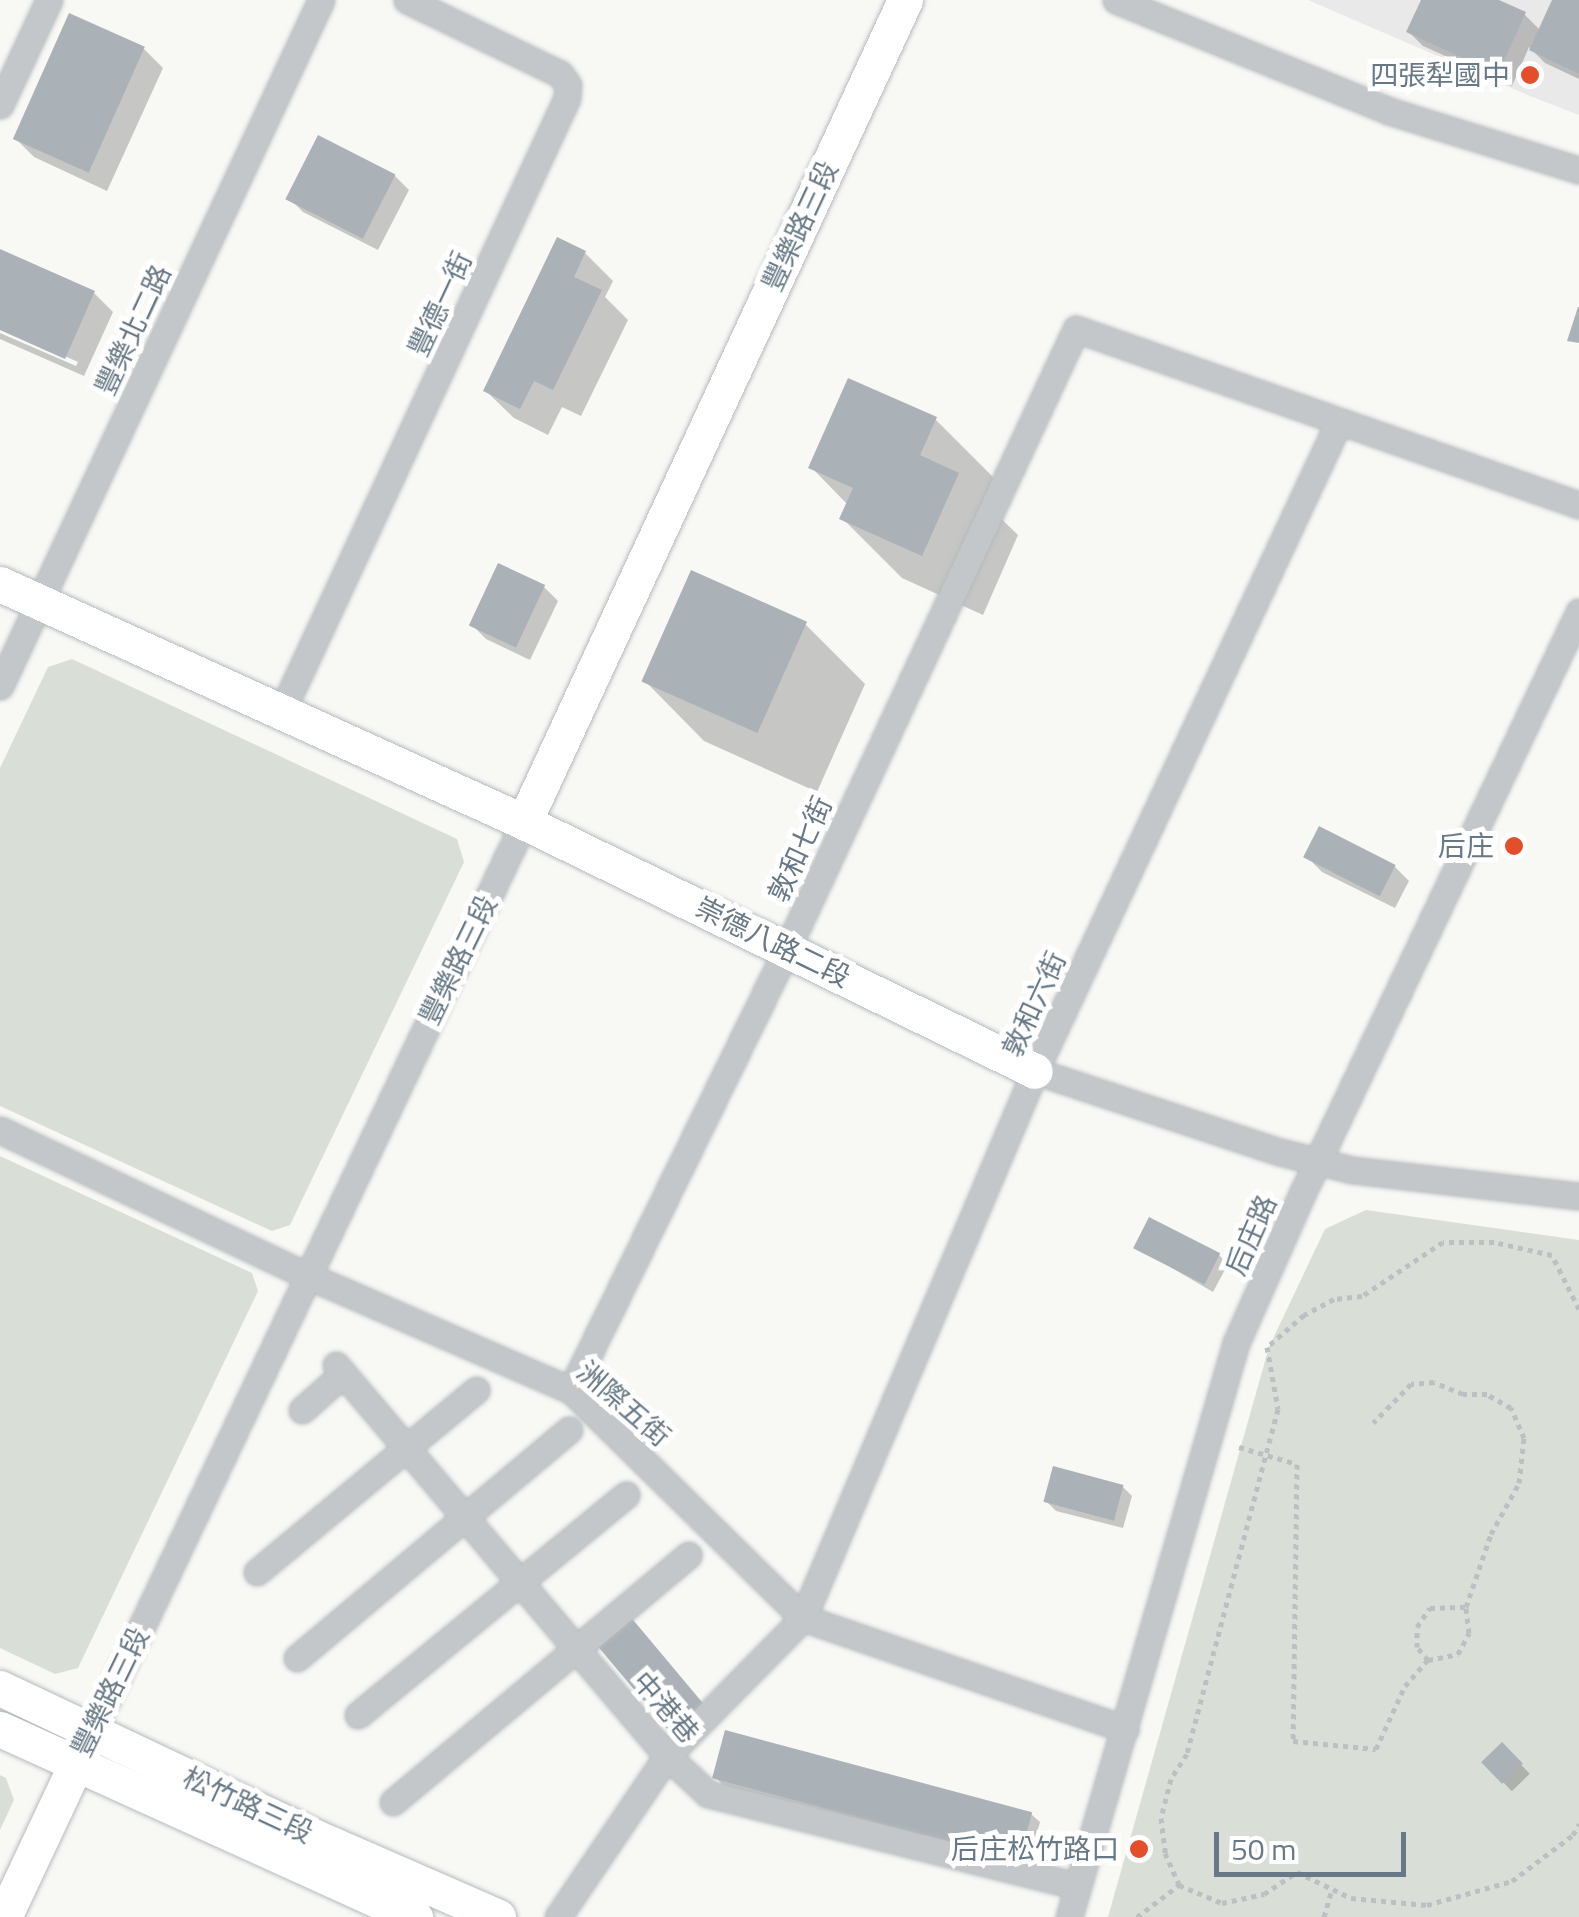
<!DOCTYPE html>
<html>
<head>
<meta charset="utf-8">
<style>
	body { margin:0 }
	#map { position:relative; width:1579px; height:1917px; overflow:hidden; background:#f8f8f5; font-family:"Titillium Web","Noto Sans TC",sans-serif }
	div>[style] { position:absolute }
	.built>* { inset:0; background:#e8e9e8 }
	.green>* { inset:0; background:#d9dfd6 }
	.shadow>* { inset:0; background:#0003; transform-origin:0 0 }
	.building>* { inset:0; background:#aab2b8; transform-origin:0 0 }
	.path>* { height:5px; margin-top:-2.5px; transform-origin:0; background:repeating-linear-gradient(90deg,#bdc0c2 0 5px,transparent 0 10px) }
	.roads { filter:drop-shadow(0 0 2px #b5bbbf) drop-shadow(0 0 2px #b5bbbf) }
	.street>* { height:25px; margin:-12.5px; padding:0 12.5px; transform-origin:12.5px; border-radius:12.5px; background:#c3c7ca }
	.secondary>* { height:35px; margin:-17.5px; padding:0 17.5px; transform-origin:17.5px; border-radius:17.5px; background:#fff }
	.dots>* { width:28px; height:28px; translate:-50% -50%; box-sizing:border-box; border:5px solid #fff; border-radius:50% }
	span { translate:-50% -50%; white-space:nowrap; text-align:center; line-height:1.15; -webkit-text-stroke:10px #fff; paint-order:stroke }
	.poi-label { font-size:28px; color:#677986 }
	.right { translate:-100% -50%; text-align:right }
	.street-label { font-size:28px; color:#677986 }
	.scale { position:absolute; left:1214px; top:1832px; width:192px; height:45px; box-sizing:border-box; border:5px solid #677986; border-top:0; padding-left:12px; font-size:30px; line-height:35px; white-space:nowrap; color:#677986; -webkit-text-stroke:8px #fff; paint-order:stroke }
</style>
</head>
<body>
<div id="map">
	<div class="built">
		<i style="clip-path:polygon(1308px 0,1579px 0,1579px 115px,1530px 96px)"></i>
	</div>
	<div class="green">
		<i style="clip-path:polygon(72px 659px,457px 839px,464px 862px,290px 1225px,272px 1231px,0 1106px,0 768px,48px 667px)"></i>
		<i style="clip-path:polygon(0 1156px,252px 1273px,258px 1291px,78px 1668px,55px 1674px,0 1648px)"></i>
		<i style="clip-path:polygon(1366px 1210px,1579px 1240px,1579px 1917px,1108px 1917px,1269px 1347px,1325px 1229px)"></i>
		<i style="clip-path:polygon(0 1775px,6px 1778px,14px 1800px,0 1830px)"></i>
	</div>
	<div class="shadow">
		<i style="clip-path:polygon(1423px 0,1493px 0,1524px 14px,1540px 30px,1555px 0,1579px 0,1579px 79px,1545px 63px,1529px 47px,1512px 86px,1423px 46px,1409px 32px)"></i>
		<i style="clip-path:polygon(144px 49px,163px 68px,107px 191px,34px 157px,15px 138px)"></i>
		<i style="clip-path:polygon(395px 176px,409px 190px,378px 250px,303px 212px,289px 198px)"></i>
		<i style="clip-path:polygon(0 252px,94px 293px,113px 312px,84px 376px,0 339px,0 333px,76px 366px,78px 362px,0 327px)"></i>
		<i style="clip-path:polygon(585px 253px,613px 281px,605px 297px,628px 320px,581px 416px,562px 407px,548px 435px,514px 418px,486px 391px)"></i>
		<i style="clip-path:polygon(935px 419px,996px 480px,985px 503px,1018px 535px,983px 615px,902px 578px,842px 518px,848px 505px,811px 467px)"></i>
		<i style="clip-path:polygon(544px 587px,558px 601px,530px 660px,486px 639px,472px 625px)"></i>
		<i style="clip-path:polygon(805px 624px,865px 684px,817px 792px,704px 741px,644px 680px)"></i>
		<i style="clip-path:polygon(1308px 858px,1395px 867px,1409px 881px,1395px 908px,1322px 872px)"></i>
		<i style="clip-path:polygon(1136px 1247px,1219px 1255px,1228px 1264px,1213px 1292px)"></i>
		<i style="clip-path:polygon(1123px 1487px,1132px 1496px,1123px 1528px,1056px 1511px,1047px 1502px)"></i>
		<i style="left:1502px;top:1745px;width:40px;height:25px;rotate:46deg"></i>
		<i style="clip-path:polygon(715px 1777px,1031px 1814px,1040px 1822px,1028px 1866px,724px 1786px)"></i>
	</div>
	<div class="building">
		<i style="clip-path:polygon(1421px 0,1499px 0,1526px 12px,1498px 74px,1406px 32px)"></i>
		<i style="clip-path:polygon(1552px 0,1579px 0,1579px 74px,1529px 50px)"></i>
		<i style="left:69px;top:13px;width:83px;height:138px;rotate:24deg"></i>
		<i style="left:318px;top:135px;width:87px;height:72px;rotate:27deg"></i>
		<i style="clip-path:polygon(557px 237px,586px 251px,574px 277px,602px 290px,553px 390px,534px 381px,520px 409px,483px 391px)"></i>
		<i style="clip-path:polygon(0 249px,95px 291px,65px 359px,0 330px)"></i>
		<i style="clip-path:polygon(1578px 307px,1579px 307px,1579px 343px,1567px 341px)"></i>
		<i style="clip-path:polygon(848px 378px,937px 417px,920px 455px,959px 473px,922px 556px,839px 519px,853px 488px,808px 468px)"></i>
		<i style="left:498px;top:563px;width:52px;height:69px;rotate:25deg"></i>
		<i style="left:691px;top:570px;width:127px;height:122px;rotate:24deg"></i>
		<i style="left:1319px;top:826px;width:86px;height:35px;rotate:27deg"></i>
		<i style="left:1149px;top:1217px;width:80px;height:35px;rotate:27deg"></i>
		<i style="left:1053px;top:1466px;width:73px;height:37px;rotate:15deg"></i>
		<i style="left:629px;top:1615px;width:117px;height:44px;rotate:50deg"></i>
		<i style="left:725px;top:1730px;width:318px;height:50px;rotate:15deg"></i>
		<i style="left:1502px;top:1742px;width:30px;height:29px;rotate:46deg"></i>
	</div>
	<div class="path">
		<i style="left:1579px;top:1309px;width:60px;rotate:-116.6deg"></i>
		<i style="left:1552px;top:1255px;width:59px;rotate:-167.4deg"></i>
		<i style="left:1494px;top:1242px;width:51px;rotate:180deg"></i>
		<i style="left:1443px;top:1242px;width:97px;rotate:146.3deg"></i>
		<i style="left:1362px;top:1296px;width:28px;rotate:174deg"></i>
		<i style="left:1334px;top:1299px;width:34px;rotate:152deg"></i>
		<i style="left:1304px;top:1315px;width:49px;rotate:139.1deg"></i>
		<i style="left:1267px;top:1347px;width:63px;rotate:79.9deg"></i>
		<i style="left:1278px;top:1409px;width:357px;rotate:104.8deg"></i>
		<i style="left:1187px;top:1754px;width:30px;rotate:123deg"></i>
		<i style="left:1171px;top:1779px;width:40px;rotate:104.4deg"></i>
		<i style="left:1161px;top:1818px;width:35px;rotate:83deg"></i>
		<i style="left:1165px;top:1853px;width:35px;rotate:66deg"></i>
		<i style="left:1179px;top:1885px;width:47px;rotate:22.7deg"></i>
		<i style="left:1222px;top:1903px;width:43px;rotate:-12.1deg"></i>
		<i style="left:1264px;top:1894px;width:40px;rotate:-34deg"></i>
		<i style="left:1297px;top:1872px;width:60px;rotate:25.7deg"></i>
		<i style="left:1351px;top:1898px;width:76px;rotate:5.3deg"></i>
		<i style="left:1427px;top:1905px;width:88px;rotate:-15.8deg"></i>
		<i style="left:1512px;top:1881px;width:76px;rotate:-37deg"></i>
		<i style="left:1573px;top:1835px;width:13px;rotate:-61deg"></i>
		<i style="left:1239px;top:1447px;width:60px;rotate:16.3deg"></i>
		<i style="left:1297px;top:1464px;width:277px;rotate:90.8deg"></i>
		<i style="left:1293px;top:1741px;width:83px;rotate:5.5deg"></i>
		<i style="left:1376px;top:1749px;width:69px;rotate:-65.3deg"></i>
		<i style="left:1405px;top:1686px;width:35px;rotate:-49deg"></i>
		<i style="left:1428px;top:1660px;width:31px;rotate:-11deg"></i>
		<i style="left:1458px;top:1654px;width:24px;rotate:-62deg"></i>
		<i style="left:1469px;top:1633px;width:26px;rotate:-97deg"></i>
		<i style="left:1466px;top:1607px;width:77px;rotate:-71.1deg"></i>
		<i style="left:1491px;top:1534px;width:58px;rotate:-61.2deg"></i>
		<i style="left:1519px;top:1483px;width:45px;rotate:-83.7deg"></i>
		<i style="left:1524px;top:1438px;width:33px;rotate:-113deg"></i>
		<i style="left:1511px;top:1408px;width:28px;rotate:-150deg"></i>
		<i style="left:1487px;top:1394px;width:24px;rotate:180deg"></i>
		<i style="left:1463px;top:1394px;width:31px;rotate:-158deg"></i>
		<i style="left:1434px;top:1382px;width:23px;rotate:175deg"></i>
		<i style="left:1411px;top:1384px;width:54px;rotate:134.3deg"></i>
		<i style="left:1428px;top:1660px;width:17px;rotate:-130deg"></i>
		<i style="left:1417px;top:1647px;width:20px;rotate:-90deg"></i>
		<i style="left:1417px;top:1627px;width:23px;rotate:-56deg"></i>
		<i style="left:1430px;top:1608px;width:36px;rotate:-2deg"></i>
		<i style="left:1137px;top:1917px;width:53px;rotate:-37.3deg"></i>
		<i style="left:1324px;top:1917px;width:29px;rotate:-74deg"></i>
	</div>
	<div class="roads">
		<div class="street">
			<i style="left:1116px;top:0;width:295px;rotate:22.1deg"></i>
			<i style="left:1389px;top:111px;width:199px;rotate:17.3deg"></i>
			<i style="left:0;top:105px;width:116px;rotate:-65deg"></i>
			<i style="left:0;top:686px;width:757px;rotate:-64.92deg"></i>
			<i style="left:281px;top:713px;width:678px;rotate:-65.06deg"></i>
			<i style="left:567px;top:98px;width:13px;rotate:-86deg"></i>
			<i style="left:568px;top:85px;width:14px;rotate:-126deg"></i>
			<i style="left:560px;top:74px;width:170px;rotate:-154.2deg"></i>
			<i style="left:1035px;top:1071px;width:258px;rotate:18.3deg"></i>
			<i style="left:1280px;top:1152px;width:75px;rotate:13.9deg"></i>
			<i style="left:1353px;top:1170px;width:227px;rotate:6.6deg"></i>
			<i style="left:0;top:1130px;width:339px;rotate:25.4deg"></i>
			<i style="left:306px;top:1275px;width:289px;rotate:23.5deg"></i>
			<i style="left:571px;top:1390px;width:325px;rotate:44.5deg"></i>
			<i style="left:803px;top:1618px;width:341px;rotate:19deg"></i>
			<i style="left:336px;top:1365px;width:512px;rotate:49.75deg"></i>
			<i style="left:667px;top:1756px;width:56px;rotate:42.8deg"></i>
			<i style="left:708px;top:1794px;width:381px;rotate:14deg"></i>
			<i style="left:571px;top:1390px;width:491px;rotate:-63.9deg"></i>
			<i style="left:787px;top:949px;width:684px;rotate:-65.01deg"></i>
			<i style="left:1076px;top:329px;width:533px;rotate:19.28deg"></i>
			<i style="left:302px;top:1410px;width:55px;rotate:-41.3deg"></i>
			<i style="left:257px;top:1572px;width:285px;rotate:-39.7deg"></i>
			<i style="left:297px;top:1658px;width:355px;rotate:-40deg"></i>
			<i style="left:358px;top:1715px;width:347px;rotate:-39.4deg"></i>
			<i style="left:92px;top:1731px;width:1006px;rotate:-64.58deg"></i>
			<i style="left:393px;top:1802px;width:385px;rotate:-39.9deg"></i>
			<i style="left:558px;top:1917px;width:194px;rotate:-55.9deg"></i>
			<i style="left:667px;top:1756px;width:194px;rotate:-45.4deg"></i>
			<i style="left:803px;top:1618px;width:594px;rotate:-67.02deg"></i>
			<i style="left:1035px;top:1071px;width:714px;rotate:-64.91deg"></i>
			<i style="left:1069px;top:1917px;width:598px;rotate:-73.78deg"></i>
			<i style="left:1236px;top:1343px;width:163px;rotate:-66.1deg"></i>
			<i style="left:1302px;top:1194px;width:645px;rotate:-64.55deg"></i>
		</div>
		<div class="secondary">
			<i style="left:0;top:584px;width:576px;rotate:24.43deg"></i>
			<i style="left:524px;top:822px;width:568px;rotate:25.98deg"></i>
			<i style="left:524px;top:822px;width:906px;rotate:-65.13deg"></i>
			<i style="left:0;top:1688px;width:346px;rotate:25.3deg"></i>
			<i style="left:313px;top:1836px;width:202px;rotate:23.6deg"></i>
			<i style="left:0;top:1729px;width:456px;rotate:24.4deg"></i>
			<i style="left:4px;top:1917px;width:190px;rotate:-64.8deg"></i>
		</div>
	</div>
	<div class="dots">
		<i style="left:1530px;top:75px;background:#e24f2a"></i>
		<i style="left:1514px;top:846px;background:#e24f2a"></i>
		<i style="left:1139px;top:1849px;background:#e24f2a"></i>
	</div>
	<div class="poi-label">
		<span class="right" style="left:1510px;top:75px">四張犁國中</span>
		<span class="right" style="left:1494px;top:846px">后庄</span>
		<span class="right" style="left:1119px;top:1849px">后庄松竹路口</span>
	</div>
	<div class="street-label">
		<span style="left:800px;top:226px;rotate:-65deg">豐樂路三段</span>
		<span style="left:440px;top:304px;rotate:-65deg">豐德一街</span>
		<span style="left:133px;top:330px;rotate:-65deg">豐樂北二路</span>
		<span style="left:800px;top:849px;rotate:-65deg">敦和七街</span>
		<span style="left:773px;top:942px;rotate:26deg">崇德八路二段</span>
		<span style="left:458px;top:960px;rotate:-64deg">豐樂路三段</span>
		<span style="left:1034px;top:1004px;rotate:-65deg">敦和六街</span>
		<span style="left:1251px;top:1235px;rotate:-66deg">后庄路</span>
		<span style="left:624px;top:1404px;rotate:41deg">洲際五街</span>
		<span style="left:110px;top:1692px;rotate:-64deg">豐樂路三段</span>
		<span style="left:666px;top:1707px;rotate:49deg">中港巷</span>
		<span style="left:248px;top:1805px;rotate:25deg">松竹路三段</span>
	</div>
	<div class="scale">50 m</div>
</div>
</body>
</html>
